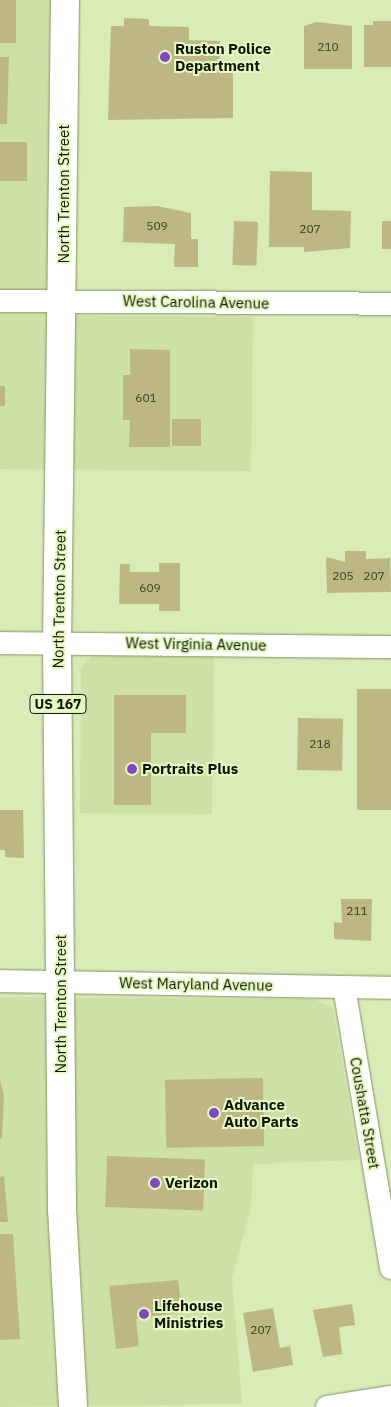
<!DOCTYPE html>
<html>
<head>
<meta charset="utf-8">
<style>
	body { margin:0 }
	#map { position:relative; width:391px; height:1407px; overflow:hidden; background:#d9ebb7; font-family:"IBM Plex Sans",sans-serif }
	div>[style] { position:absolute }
	.built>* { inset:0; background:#cde1a6 }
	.building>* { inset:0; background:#bdb883; transform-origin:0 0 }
	.roads { filter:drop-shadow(0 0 1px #849463) drop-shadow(0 0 1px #849463) }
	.street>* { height:22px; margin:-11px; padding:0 11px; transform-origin:11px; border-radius:11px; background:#fff }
	.highway>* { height:28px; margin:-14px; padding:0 14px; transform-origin:14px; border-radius:14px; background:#fff }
	.dots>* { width:14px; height:14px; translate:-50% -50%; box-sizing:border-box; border:2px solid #e6f9c4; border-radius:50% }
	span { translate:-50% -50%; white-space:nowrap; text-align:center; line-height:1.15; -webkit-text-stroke:4px #e6f9c4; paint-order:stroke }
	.number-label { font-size:12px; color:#3a3d23 }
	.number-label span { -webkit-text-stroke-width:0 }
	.shield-label span { padding:1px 4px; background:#e6f9c4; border:1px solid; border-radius:4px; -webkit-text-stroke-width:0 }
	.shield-label { font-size:14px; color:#0f1403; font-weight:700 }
	.poi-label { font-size:15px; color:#0f1403; font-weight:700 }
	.left { translate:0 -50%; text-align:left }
	.street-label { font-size:15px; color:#0f1403 }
</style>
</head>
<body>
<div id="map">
	<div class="built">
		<i style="clip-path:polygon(0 0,53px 0,50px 315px,253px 317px,251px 471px,0 469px)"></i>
		<i style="clip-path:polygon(93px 655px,214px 655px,212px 814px,80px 813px,81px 667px)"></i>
		<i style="clip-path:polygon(0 997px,314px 999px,333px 1008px,359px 1160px,253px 1164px,251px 1208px,232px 1278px,242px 1404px,0 1407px)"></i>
	</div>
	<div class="building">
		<i style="left:0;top:0;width:16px;height:43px"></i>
		<i style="clip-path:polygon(124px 18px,149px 19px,149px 26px,189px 27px,189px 40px,220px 41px,219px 73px,233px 73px,233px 118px,108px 120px,111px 26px,124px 26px)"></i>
		<i style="clip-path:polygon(373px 21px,391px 21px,391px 67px,364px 67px,364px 25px,373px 25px)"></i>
		<i style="clip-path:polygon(317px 22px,352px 26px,352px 69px,304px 69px,304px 26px)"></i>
		<i style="clip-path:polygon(0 57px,9px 57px,7px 124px,0 124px)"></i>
		<i style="left:0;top:142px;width:27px;height:39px"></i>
		<i style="clip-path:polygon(270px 171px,312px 172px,312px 210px,351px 211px,350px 248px,304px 252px,304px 247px,269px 247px)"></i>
		<i style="clip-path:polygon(157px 206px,191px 213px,191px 239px,198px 239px,198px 267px,174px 267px,175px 244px,123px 242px,124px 207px)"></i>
		<i style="left:234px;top:221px;width:24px;height:44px;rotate:2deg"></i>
		<i style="left:382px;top:221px;width:9px;height:28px"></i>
		<i style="clip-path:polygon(130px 349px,170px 350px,170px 447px,129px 447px,130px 420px,123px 420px,123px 375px,130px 375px)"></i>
		<i style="left:0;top:386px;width:5px;height:20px"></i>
		<i style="left:201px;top:419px;width:27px;height:29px;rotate:90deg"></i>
		<i style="clip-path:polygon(345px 551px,366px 551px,366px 559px,390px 558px,391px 592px,327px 593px,326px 557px,345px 562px)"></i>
		<i style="clip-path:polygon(159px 563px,180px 563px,180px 611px,159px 611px,159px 604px,119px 604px,120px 564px,130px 564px,130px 572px,159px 572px)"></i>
		<i style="left:357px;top:689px;width:34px;height:121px"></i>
		<i style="clip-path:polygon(114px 695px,186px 695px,186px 733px,151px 733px,151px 805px,114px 805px)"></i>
		<i style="left:298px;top:718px;width:45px;height:52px;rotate:1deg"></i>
		<i style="clip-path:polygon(0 810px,23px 810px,24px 858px,5px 857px,5px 850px,0 850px)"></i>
		<i style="clip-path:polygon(341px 899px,372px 899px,371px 941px,334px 939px,334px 922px,342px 923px)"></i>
		<i style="left:263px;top:1078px;width:68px;height:98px;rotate:89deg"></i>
		<i style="clip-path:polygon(0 1080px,4px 1095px,2px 1139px,0 1139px)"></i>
		<i style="left:107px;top:1156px;width:98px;height:51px;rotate:2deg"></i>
		<i style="clip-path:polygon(4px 1176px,8px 1222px,0 1222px,0 1177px)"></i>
		<i style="clip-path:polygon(0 1234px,13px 1234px,20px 1339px,0 1340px)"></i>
		<i style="clip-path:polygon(178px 1280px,182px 1312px,136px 1319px,139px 1346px,116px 1349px,109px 1286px)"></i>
		<i style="clip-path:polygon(352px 1304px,355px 1325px,339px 1327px,342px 1354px,323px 1357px,313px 1310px)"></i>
		<i style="clip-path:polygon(273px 1308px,280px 1348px,290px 1346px,293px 1365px,253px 1372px,243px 1313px)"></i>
	</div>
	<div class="roads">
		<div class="street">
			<i style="left:0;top:301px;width:391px;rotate:0.4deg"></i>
			<i style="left:0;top:643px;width:391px;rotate:0.6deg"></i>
			<i style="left:0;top:981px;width:391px;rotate:1deg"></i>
			<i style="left:344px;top:987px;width:285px;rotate:80.5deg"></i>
			<i style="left:327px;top:1407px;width:65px;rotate:-8.9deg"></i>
		</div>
		<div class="highway">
			<i style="left:65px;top:0;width:643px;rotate:90.71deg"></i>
			<i style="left:57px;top:643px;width:566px;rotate:89.49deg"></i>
			<i style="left:62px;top:1209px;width:198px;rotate:86.8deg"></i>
		</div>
	</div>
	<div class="dots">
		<i style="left:165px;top:57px;background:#8147be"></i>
		<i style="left:132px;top:769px;background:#8147be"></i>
		<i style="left:214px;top:1113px;background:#8147be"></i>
		<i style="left:155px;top:1183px;background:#8147be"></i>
		<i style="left:144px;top:1314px;background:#8147be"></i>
	</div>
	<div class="number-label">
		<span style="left:328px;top:47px">210</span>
		<span style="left:157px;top:226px">509</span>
		<span style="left:310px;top:229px">207</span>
		<span style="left:146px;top:398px">601</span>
		<span style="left:343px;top:576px">205</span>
		<span style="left:374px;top:576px">207</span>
		<span style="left:150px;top:588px">609</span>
		<span style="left:320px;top:744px">218</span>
		<span style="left:357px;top:911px">211</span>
		<span style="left:261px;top:1330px">207</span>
	</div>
	<div class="shield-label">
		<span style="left:58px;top:704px">US 167</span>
	</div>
	<div class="poi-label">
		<span class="left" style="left:175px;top:57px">Ruston Police<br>Department</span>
		<span class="left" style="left:142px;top:769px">Portraits Plus</span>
		<span class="left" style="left:224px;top:1113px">Advance<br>Auto Parts</span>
		<span class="left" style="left:165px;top:1183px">Verizon</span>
		<span class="left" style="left:154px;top:1314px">Lifehouse<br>Ministries</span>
	</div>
	<div class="street-label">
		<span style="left:64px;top:194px;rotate:-90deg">North Trenton Street</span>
		<span style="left:196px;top:302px;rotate:1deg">West Carolina Avenue</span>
		<span style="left:59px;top:599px;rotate:-89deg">North Trenton Street</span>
		<span style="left:196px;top:644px;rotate:1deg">West Virginia Avenue</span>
		<span style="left:196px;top:984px;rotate:1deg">West Maryland Avenue</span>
		<span style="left:61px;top:1004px;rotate:-90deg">North Trenton Street</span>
		<span style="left:365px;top:1113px;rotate:80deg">Coushatta Street</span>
	</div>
</div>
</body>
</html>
